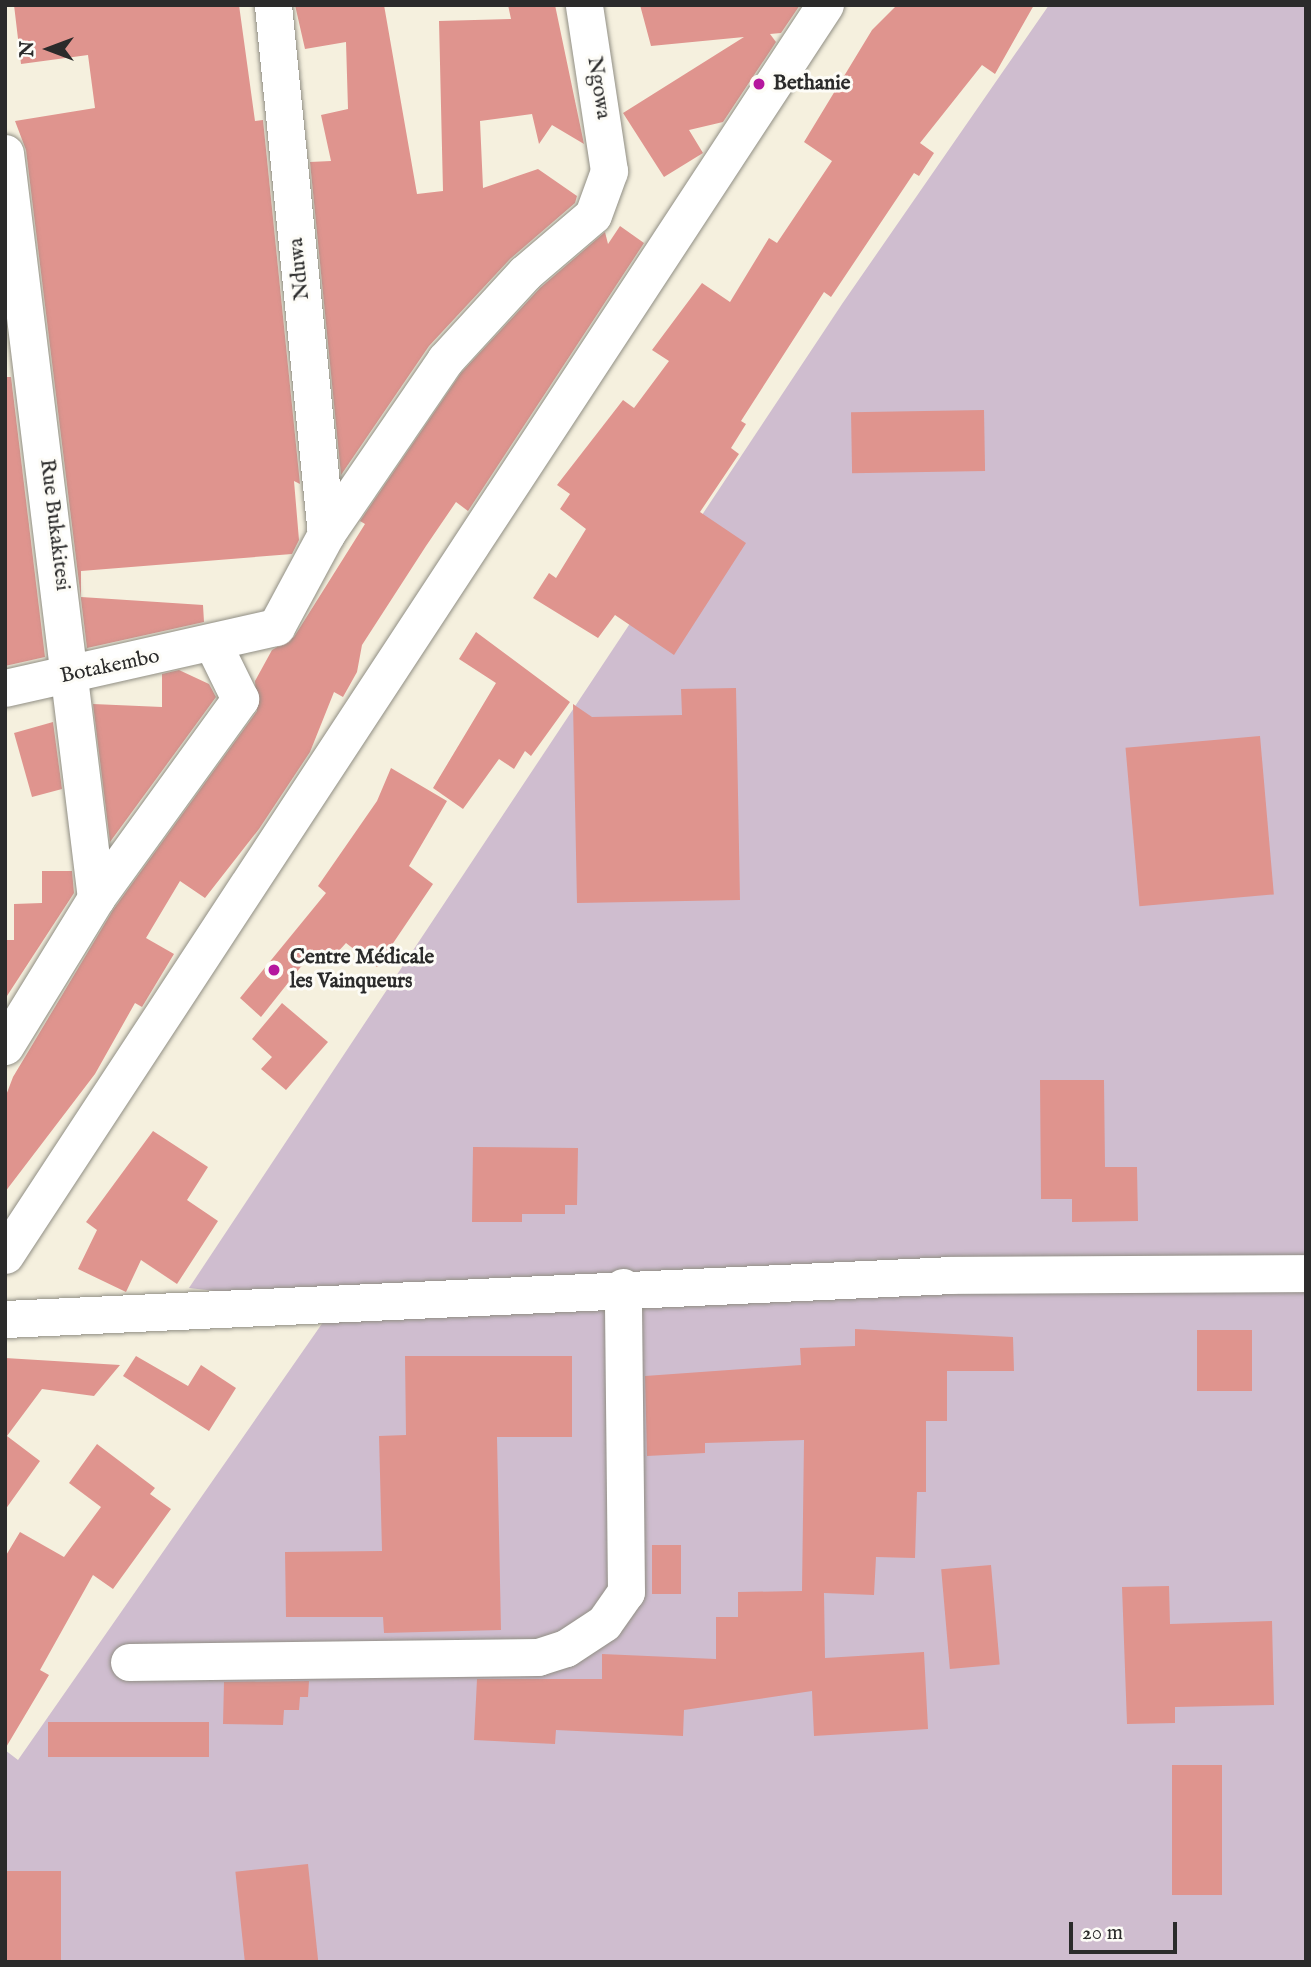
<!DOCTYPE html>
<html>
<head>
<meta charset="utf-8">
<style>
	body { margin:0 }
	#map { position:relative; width:1311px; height:1967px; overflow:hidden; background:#f5f0de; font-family:"IM FELL English",serif }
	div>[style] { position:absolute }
	.industrial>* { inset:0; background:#cfbdcf }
	.building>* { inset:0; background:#df948e; transform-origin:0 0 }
	.roads { filter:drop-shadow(0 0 2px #908e84) drop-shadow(0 0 2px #908e84) }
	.minor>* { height:37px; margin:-18.5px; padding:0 18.5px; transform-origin:18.5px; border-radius:18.5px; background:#fff }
	.dots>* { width:19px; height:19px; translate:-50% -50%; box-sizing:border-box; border:4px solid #fdfcf7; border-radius:50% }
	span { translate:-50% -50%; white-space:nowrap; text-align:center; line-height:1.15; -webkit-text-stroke:6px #fdfcf7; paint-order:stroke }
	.poi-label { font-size:21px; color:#2b2b2b; font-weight:700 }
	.left { translate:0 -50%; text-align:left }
	.street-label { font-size:21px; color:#2b2b2b }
	.frame { position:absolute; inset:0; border:7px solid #2b2b2b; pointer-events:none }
	.north { position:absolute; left:14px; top:14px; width:70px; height:70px; -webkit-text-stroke:5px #fdfcf7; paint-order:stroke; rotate:270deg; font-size:19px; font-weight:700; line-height:28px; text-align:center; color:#2b2b2b }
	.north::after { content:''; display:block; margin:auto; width:24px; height:32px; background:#2b2b2b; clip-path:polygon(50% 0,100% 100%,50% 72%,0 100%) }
	.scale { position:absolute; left:1069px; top:1922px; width:108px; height:32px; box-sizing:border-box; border:4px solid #2b2b2b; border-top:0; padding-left:9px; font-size:21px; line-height:24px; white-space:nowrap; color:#2b2b2b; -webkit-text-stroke:5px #fdfcf7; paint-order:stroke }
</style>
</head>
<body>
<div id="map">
	<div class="industrial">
		<i style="clip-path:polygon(1049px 5px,1306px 5px,1306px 1962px,5px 1962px,5px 1750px,18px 1760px,335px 1305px,189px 1288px,842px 304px)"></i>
	</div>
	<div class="building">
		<i style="clip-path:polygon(14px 5px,239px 5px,255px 121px,263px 120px,300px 484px,294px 481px,299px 540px,292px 554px,81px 571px,81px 597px,203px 605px,204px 622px,87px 648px,26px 150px,15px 121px,95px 108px,88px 55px,21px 64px)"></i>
		<i style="clip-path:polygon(295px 5px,384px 5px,417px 194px,443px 191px,439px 21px,511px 19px,508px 5px,555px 5px,584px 144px,552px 125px,539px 144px,532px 114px,480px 121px,483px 188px,538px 169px,577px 196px,575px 203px,510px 259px,429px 346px,341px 475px,310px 162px,331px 161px,321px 115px,348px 109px,346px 42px,305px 49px)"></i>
		<i style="clip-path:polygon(640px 5px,800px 5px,781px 33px,770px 34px,776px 42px,723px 122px,689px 130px,703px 153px,664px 177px,623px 113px,744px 37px,651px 46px)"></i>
		<i style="clip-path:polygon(897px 5px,1034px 5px,995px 74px,982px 65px,920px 143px,934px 153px,919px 176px,914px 173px,831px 297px,824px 292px,741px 421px,746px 424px,731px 448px,739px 454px,700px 512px,746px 543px,674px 655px,615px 615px,598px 638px,533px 598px,549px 573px,556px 578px,586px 529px,560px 509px,570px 494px,557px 485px,623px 400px,634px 408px,669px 361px,652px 350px,702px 283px,730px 302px,769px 238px,777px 243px,832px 161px,804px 142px,872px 30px)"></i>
		<i style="clip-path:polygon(620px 226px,644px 243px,468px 511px,456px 502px,426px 546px,362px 645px,357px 672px,343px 697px,334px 692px,310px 752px,259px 829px,205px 898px,180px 881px,146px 938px,174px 954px,142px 1007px,135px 1003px,95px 1074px,5px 1192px,5px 1098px,13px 1077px,113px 910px,257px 711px,255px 681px,272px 650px,294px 637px,365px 524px,360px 521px,461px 373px,540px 288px,605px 232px,608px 244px)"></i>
		<i style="clip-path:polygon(5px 377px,11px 377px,45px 657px,5px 666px)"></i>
		<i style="left:984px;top:410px;width:61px;height:133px;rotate:89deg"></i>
		<i style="clip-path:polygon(476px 632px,570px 702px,531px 756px,525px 751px,514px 769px,499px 759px,463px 809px,433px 788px,496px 683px,459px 659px)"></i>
		<i style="clip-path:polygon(179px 670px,209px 684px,216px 697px,110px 842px,93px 704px,162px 707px,162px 674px)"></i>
		<i style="clip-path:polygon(736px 688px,740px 900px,577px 903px,573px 704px,592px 717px,682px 715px,681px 689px)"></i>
		<i style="clip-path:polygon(53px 722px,62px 789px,32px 797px,14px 733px)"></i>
		<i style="left:1260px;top:736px;width:159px;height:135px;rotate:85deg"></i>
		<i style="clip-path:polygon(391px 768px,447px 801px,409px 866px,433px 884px,377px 967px,346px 943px,325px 966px,311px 954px,261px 1017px,240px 998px,326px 893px,318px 886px,377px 801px)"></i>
		<i style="clip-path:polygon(42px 871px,72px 871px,74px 893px,5px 999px,5px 940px,14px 940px,14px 904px,42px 903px)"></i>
		<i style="clip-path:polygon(282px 1003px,328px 1042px,286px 1090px,261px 1069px,272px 1057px,252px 1039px)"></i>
		<i style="clip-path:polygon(1040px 1080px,1104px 1080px,1105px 1167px,1137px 1167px,1138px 1221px,1072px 1222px,1072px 1199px,1041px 1199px)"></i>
		<i style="clip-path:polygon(153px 1131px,208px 1167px,187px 1200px,218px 1221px,177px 1284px,141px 1260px,126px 1292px,78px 1269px,97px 1230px,86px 1222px)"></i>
		<i style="clip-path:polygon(473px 1147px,578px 1148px,577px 1205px,565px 1205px,565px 1214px,522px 1214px,522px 1222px,472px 1222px)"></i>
		<i style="clip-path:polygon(855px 1329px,1013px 1337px,1014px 1371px,947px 1371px,947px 1421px,926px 1421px,926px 1492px,917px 1492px,915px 1558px,876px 1557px,874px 1595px,824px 1593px,825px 1658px,924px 1652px,928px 1729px,814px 1736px,812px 1691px,684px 1710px,683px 1736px,556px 1730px,555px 1744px,474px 1740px,477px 1679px,602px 1679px,602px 1654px,716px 1659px,716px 1617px,738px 1617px,738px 1592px,802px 1591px,804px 1440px,705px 1443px,705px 1453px,647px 1456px,645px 1376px,801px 1365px,800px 1348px,855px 1346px)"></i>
		<i style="left:1197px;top:1330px;width:55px;height:61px"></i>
		<i style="clip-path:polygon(136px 1356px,188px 1386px,201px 1365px,236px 1388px,209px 1431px,123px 1376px)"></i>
		<i style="clip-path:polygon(405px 1356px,572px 1356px,572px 1437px,497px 1437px,501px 1630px,384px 1633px,383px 1617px,286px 1617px,285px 1552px,382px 1551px,379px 1436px,406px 1435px)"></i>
		<i style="clip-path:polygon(5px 1358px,120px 1365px,94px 1396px,42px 1389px,7px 1436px,40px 1461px,5px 1510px)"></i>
		<i style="clip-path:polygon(97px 1444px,155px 1488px,150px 1494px,171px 1509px,113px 1589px,93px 1575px,40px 1670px,49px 1675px,5px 1749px,5px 1557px,20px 1532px,64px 1557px,101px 1507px,69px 1483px)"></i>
		<i style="left:652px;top:1545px;width:29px;height:49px"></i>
		<i style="left:991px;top:1565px;width:100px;height:50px;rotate:85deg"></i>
		<i style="clip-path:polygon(1169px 1586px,1170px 1624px,1272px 1621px,1274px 1705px,1175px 1707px,1175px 1723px,1127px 1724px,1122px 1587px)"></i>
		<i style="clip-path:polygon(309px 1681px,308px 1697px,300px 1697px,299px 1710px,284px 1710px,283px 1725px,223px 1724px,224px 1682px)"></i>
		<i style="left:48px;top:1722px;width:161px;height:35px"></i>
		<i style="left:1172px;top:1765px;width:50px;height:130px"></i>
		<i style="left:308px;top:1864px;width:99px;height:73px;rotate:84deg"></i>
		<i style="left:5px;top:1871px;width:56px;height:91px"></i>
	</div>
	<div class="roads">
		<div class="minor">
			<i style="left:273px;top:5px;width:532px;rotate:84.28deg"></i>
			<i style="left:5px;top:153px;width:751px;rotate:83.04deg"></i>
			<i style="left:5px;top:688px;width:278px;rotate:-12.7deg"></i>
			<i style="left:276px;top:627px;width:106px;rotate:-61.7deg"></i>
			<i style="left:326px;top:534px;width:211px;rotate:-55.6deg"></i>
			<i style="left:445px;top:360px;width:118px;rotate:-47.4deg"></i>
			<i style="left:525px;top:273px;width:89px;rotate:-40.5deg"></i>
			<i style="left:593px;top:215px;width:47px;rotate:-70deg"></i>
			<i style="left:609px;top:171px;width:168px;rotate:-98.6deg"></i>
			<i style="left:5px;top:1046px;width:174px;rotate:-58.4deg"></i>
			<i style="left:96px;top:898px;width:246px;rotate:-54.1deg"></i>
			<i style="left:240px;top:699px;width:59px;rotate:-116.1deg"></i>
			<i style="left:5px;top:1255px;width:1495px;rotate:-56.74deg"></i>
			<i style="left:5px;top:1319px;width:947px;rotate:-2.66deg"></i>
			<i style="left:951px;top:1275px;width:355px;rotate:-0.3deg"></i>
			<i style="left:129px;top:1662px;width:409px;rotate:-0.7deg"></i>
			<i style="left:538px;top:1657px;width:29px;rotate:-18deg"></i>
			<i style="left:566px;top:1648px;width:45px;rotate:-33.3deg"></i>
			<i style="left:604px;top:1623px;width:38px;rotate:-55deg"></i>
			<i style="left:626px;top:1592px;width:305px;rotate:-90.6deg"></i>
		</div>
	</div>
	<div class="dots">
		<i style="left:759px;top:84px;background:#b5179e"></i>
		<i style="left:274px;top:970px;background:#b5179e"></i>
	</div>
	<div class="poi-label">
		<span class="left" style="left:773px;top:84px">Bethanie</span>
		<span class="left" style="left:290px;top:970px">Centre Médicale<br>les Vainqueurs</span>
	</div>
	<div class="street-label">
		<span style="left:598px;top:88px;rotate:81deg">Ngowa</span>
		<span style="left:300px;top:269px;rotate:-96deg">Nduwa</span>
		<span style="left:54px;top:525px;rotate:83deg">Rue Bukakitesi</span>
		<span style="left:110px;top:667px;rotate:-12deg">Botakembo</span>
	</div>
	<div class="frame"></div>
	<div class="north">N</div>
	<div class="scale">20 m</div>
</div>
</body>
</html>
